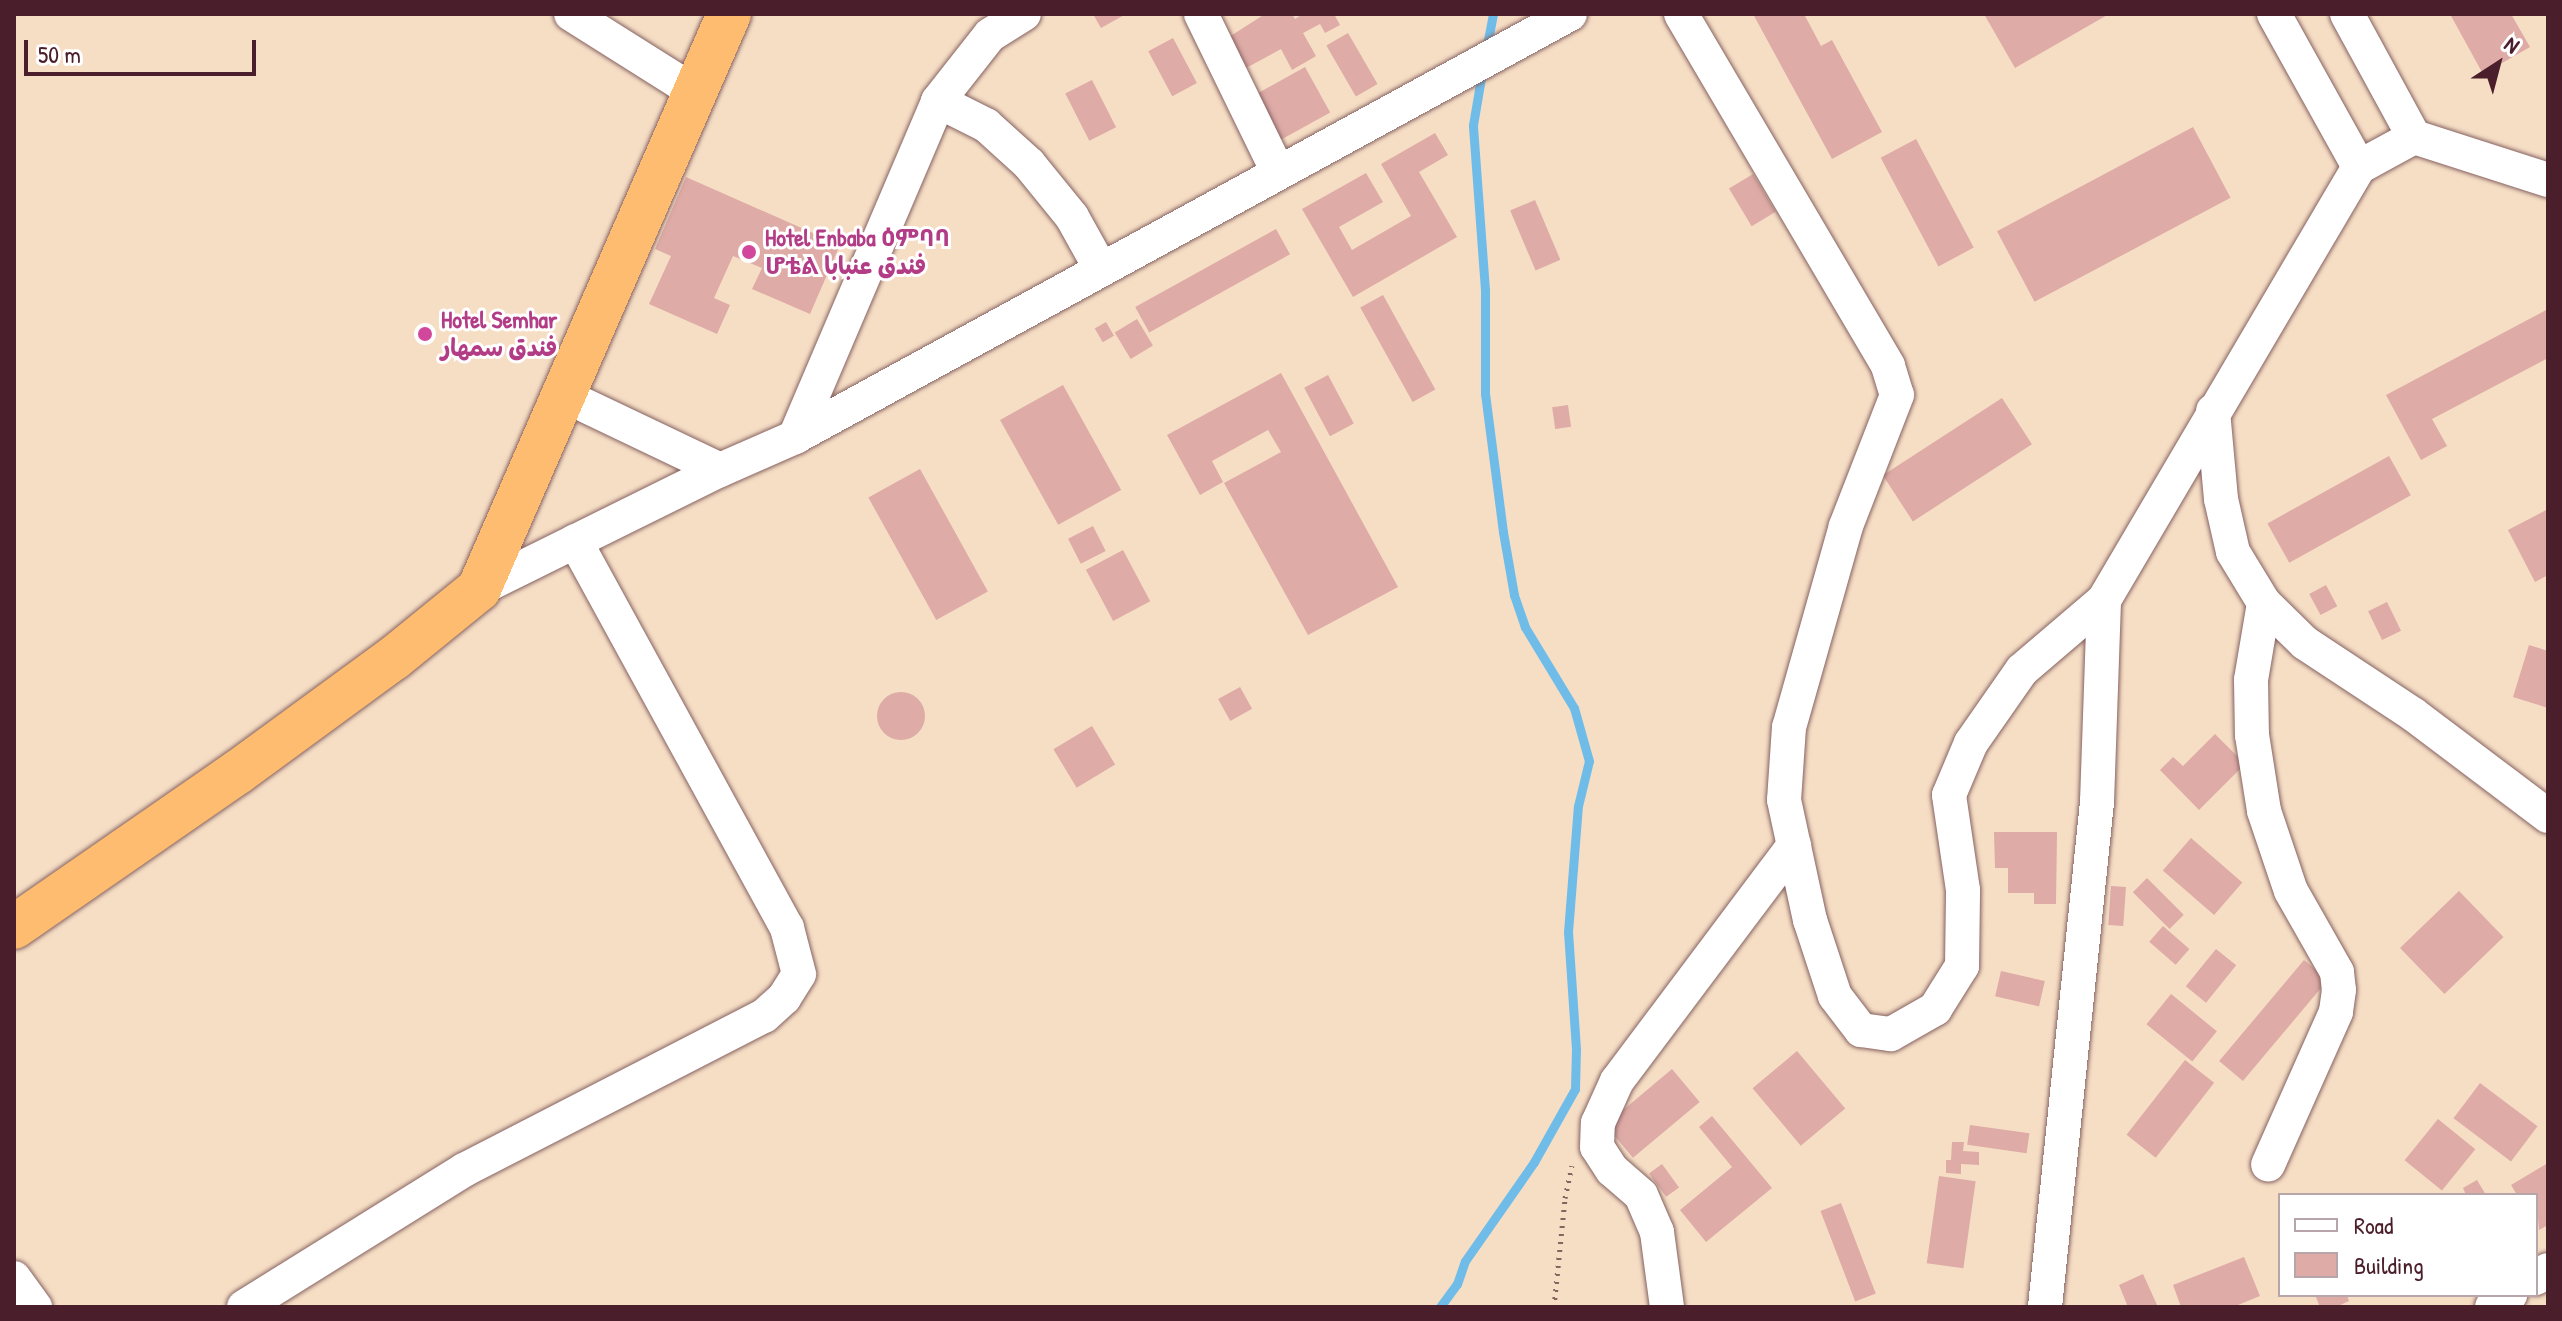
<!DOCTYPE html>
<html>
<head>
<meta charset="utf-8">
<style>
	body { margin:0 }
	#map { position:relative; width:2562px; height:1321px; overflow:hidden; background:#f6dec5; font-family:"Patrick Hand","Playpen Sans Arabic","Noto Sans Ethiopic",sans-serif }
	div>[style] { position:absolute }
	.stream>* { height:9px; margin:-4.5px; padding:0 4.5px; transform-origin:4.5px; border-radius:4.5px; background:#6fbce9 }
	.building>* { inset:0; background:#deaba7; transform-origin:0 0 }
	.round { border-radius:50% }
	.path>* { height:5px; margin-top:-2.5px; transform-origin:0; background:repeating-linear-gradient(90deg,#866261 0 2px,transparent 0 8px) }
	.roads { filter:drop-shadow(0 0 2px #866261) drop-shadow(0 0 2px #866261) }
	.street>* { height:34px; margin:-17px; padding:0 17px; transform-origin:17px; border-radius:17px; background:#fff }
	.highway>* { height:44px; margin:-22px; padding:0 22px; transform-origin:22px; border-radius:22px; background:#fdbc6f }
	.dots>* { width:22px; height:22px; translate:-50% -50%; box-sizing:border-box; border:4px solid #fff; border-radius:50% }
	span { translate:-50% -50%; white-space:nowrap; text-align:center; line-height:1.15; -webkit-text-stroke:6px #fff; paint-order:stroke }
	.hotel-label { font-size:24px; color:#b23c85; font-weight:700 }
	.left { translate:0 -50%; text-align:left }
	.frame { position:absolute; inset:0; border:16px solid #4a1f2b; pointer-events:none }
	.legend { position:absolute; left:2278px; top:1193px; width:260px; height:104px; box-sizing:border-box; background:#fff; border:2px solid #b7a5aa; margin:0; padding:10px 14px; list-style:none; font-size:24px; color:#4a1f2b }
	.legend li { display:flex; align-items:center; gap:16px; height:40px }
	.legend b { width:40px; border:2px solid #b7a5aa }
	.north { position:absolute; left:2458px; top:24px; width:80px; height:80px; -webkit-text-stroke:6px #fff; paint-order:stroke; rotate:36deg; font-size:22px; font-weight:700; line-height:32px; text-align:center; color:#4a1f2b }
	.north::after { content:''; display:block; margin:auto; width:28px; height:36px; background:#4a1f2b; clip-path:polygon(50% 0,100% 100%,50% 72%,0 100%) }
	.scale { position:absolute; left:24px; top:40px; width:232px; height:36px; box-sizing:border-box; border:4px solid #4a1f2b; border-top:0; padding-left:10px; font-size:24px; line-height:28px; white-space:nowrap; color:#4a1f2b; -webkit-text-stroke:6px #fff; paint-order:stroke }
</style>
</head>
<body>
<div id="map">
	<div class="stream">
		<i style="left:1486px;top:50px;width:37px;rotate:-79deg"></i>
		<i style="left:1440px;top:1307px;width:29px;rotate:-54deg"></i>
		<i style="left:1457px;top:1284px;width:24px;rotate:-71deg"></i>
		<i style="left:1465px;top:1261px;width:121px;rotate:-55.1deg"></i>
		<i style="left:1534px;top:1162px;width:84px;rotate:-60.7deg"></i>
		<i style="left:1575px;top:1089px;width:40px;rotate:-88.6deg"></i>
		<i style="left:1576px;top:1049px;width:117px;rotate:-93.9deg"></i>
		<i style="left:1568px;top:932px;width:126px;rotate:-85.5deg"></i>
		<i style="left:1578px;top:806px;width:46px;rotate:-76.3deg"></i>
		<i style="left:1589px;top:761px;width:55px;rotate:-105.8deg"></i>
		<i style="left:1574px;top:708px;width:95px;rotate:-121.2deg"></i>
		<i style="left:1525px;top:627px;width:34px;rotate:-109deg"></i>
		<i style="left:1514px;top:595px;width:64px;rotate:-99.9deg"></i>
		<i style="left:1503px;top:532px;width:139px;rotate:-97.4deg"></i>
		<i style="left:1485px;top:394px;width:104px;rotate:-90deg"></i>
		<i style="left:1485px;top:290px;width:165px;rotate:-94.2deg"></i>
		<i style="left:1473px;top:125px;width:54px;rotate:-80.4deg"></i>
	</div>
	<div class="building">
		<i style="clip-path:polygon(1093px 14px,1126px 14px,1101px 28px)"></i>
		<i style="clip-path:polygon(1265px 14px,1292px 14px,1295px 19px,1303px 14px,1334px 14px,1340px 25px,1325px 33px,1320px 24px,1303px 33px,1316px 56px,1292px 70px,1281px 49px,1246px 68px,1229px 37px)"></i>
		<i style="clip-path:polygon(1753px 14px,1804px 14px,1821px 46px,1832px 40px,1882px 132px,1832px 159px)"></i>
		<i style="clip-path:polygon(1984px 14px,2109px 14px,2015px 68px)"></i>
		<i style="clip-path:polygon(2450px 14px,2511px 14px,2530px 47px,2483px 74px)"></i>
		<i style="left:1348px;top:33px;width:59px;height:25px;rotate:60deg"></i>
		<i style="left:1173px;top:38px;width:51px;height:28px;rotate:62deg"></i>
		<i style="left:1305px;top:67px;width:52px;height:57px;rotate:61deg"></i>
		<i style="left:1092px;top:80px;width:53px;height:30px;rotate:63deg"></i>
		<i style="left:2193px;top:127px;width:80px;height:222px;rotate:62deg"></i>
		<i style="clip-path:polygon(1435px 133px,1448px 155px,1419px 172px,1457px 237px,1353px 297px,1302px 209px,1366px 173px,1383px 202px,1339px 227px,1352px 250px,1411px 216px,1381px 164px)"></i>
		<i style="left:1916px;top:139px;width:123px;height:40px;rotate:62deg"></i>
		<i style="left:1753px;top:174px;width:44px;height:28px;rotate:59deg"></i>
		<i style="clip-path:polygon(686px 177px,840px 245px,810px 314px,752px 289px,762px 268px,733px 256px,714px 298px,730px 305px,717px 334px,649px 304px,671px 256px,655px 249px)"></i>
		<i style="left:1535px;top:200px;width:65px;height:27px;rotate:67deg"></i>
		<i style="left:1276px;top:229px;width:29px;height:161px;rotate:61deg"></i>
		<i style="left:1383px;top:295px;width:108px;height:26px;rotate:61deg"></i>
		<i style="clip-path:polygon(2548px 309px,2548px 358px,2432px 419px,2447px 446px,2421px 460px,2386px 395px)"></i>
		<i style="left:1137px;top:319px;width:31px;height:26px;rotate:59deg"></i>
		<i style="left:1106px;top:322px;width:16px;height:13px;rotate:60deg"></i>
		<i style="clip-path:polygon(1281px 373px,1398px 587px,1308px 635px,1224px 483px,1281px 452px,1268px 430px,1212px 461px,1223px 482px,1200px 495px,1167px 435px)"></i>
		<i style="left:1328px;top:375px;width:55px;height:27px;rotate:62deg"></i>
		<i style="left:1063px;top:385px;width:120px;height:72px;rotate:61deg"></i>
		<i style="left:2002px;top:398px;width:55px;height:142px;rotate:57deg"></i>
		<i style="left:1568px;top:405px;width:22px;height:16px;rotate:82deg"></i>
		<i style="left:2389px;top:456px;width:45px;height:139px;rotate:61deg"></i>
		<i style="left:920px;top:469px;width:140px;height:59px;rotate:61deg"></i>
		<i style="clip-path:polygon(2548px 509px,2548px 575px,2535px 582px,2508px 530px)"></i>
		<i style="left:1093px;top:526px;width:28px;height:28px;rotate:63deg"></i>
		<i style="left:1123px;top:550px;width:58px;height:42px;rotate:62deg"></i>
		<i style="left:2326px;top:585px;width:24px;height:19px;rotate:62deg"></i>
		<i style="left:2387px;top:602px;width:32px;height:21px;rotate:64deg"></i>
		<i style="clip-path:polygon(2529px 645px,2548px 651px,2548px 708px,2513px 697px)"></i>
		<i style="left:1240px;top:687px;width:25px;height:25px;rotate:61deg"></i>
		<i class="round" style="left:877px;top:692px;width:48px;height:48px"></i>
		<i style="left:1092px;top:726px;width:45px;height:45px;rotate:59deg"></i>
		<i style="clip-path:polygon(2215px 734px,2245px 764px,2199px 810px,2160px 770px,2173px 757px,2183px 766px)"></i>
		<i style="clip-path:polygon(1994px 832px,2057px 832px,2056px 904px,2034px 904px,2034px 893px,2008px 893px,2008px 868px,1995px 868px)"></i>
		<i style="left:2191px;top:838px;width:68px;height:43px;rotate:41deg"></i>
		<i style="left:2147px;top:878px;width:52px;height:20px;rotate:45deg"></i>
		<i style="left:2111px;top:886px;width:15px;height:39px;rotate:4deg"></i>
		<i style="left:2459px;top:891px;width:64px;height:82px;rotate:46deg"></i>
		<i style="left:2163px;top:926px;width:35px;height:21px;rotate:41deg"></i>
		<i style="left:2216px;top:949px;width:26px;height:48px;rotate:39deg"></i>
		<i style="left:2304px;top:960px;width:31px;height:132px;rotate:40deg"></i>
		<i style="left:2001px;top:971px;width:45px;height:26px;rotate:13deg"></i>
		<i style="left:2171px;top:994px;width:59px;height:39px;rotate:39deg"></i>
		<i style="left:1797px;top:1051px;width:75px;height:58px;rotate:50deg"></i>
		<i style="left:2185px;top:1060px;width:37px;height:95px;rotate:38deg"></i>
		<i style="left:1672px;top:1069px;width:43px;height:87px;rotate:50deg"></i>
		<i style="left:2480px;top:1083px;width:72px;height:44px;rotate:37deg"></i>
		<i style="clip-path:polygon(1712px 1116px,1772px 1188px,1706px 1242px,1680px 1210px,1732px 1167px,1699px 1127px)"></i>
		<i style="left:2438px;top:1119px;width:48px;height:53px;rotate:39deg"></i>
		<i style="left:1970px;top:1125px;width:60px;height:20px;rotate:8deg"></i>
		<i style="clip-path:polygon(1952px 1142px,1964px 1142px,1963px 1151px,1979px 1152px,1979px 1165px,1961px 1164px,1961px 1174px,1946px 1173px,1946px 1160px,1951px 1160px)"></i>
		<i style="clip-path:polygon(2548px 1163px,2548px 1225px,2539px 1230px,2536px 1195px,2517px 1195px,2511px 1185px)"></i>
		<i style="left:1662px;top:1164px;width:29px;height:16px;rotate:54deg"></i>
		<i style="left:1939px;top:1176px;width:37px;height:88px;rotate:8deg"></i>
		<i style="clip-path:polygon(2477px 1180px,2486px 1195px,2466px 1195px,2463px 1188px)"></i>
		<i style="left:1841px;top:1203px;width:97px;height:22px;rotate:69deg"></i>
		<i style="clip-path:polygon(2244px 1257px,2260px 1296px,2233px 1307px,2181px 1307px,2173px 1285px)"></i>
		<i style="clip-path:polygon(2143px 1274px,2158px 1307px,2128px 1307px,2119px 1285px)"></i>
		<i style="clip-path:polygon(2315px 1295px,2347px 1295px,2349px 1301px,2336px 1307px,2320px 1307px)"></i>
	</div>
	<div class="path">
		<i style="left:1554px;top:1307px;width:110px;rotate:-84.2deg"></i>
		<i style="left:1565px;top:1198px;width:33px;rotate:-78deg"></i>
	</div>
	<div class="roads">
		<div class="street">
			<i style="left:571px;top:14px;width:146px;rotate:32.2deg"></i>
			<i style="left:1201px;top:14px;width:176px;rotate:64deg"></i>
			<i style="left:1681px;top:14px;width:408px;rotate:59.5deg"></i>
			<i style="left:1888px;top:366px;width:30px;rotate:73deg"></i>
			<i style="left:1897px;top:395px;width:141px;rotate:111.3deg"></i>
			<i style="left:1846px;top:526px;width:209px;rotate:105.8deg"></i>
			<i style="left:1789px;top:727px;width:73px;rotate:93.9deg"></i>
			<i style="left:1784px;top:800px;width:123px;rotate:77.8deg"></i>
			<i style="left:1810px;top:920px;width:80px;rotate:71.8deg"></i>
			<i style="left:1835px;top:996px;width:43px;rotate:52.6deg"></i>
			<i style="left:1861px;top:1030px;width:30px;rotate:8deg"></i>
			<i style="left:1891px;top:1034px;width:51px;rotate:-29.6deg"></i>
			<i style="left:1935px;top:1009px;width:51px;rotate:-57.9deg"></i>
			<i style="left:1962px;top:966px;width:76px;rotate:-89.2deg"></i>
			<i style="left:1963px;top:890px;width:96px;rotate:-98.4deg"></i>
			<i style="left:1949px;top:795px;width:56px;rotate:-67.1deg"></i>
			<i style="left:1971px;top:743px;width:89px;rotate:-55.1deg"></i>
			<i style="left:2022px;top:670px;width:108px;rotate:-40.5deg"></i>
			<i style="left:2104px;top:600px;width:503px;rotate:-59.51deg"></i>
			<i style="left:2359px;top:167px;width:63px;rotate:-28.6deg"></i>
			<i style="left:2274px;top:14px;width:175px;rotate:60.9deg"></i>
			<i style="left:2347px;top:14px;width:140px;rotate:61.4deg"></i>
			<i style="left:2414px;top:137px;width:141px;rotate:17.8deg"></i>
			<i style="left:938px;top:101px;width:84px;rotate:-51.8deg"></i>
			<i style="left:990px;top:35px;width:40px;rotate:-32deg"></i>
			<i style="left:563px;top:395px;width:174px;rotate:25.5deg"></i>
			<i style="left:2213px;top:411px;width:88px;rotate:84.8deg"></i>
			<i style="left:2221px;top:499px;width:54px;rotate:77.2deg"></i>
			<i style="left:2233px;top:552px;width:60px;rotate:58.7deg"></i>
			<i style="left:2264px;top:603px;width:57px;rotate:44.3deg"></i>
			<i style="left:2305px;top:643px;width:131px;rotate:33.4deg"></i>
			<i style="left:2414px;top:715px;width:168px;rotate:37deg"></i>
			<i style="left:795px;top:437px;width:365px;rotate:-66.9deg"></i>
			<i style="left:938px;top:101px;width:54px;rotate:26.6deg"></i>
			<i style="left:986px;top:125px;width:58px;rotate:42.2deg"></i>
			<i style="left:1029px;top:164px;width:68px;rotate:50.9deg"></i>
			<i style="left:1072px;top:217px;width:60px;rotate:60.9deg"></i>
			<i style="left:479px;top:589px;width:269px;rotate:-26.3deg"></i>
			<i style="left:720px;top:470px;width:82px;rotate:-23.7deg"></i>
			<i style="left:795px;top:437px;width:883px;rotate:-28.63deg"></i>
			<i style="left:2264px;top:603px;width:78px;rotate:99.6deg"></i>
			<i style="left:2251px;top:680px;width:55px;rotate:89deg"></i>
			<i style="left:2252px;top:735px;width:77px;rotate:81deg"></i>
			<i style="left:2264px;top:811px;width:84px;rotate:71.4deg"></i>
			<i style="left:2291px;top:891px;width:93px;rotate:60.4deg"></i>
			<i style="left:2337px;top:972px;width:18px;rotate:84deg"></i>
			<i style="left:2339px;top:990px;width:22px;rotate:98deg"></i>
			<i style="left:2336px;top:1012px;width:167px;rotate:114deg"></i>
			<i style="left:14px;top:1278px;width:36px;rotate:54deg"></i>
			<i style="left:2536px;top:1278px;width:14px;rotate:-34deg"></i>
			<i style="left:244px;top:1307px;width:259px;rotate:-31.9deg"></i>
			<i style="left:464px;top:1170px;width:337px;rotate:-27.2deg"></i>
			<i style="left:764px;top:1016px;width:27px;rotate:-42deg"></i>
			<i style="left:784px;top:998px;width:28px;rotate:-58deg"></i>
			<i style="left:799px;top:974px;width:48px;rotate:-104.6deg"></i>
			<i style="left:787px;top:928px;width:441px;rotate:-118.7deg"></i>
			<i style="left:1667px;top:1307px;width:76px;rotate:-97.6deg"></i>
			<i style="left:1657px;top:1232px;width:40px;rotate:-113.4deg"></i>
			<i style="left:1641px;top:1195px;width:38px;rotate:-139deg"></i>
			<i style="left:1612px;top:1170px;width:27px;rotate:-123deg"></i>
			<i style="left:1597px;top:1147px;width:24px;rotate:-88deg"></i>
			<i style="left:1598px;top:1123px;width:46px;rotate:-65.7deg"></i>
			<i style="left:1617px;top:1081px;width:295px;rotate:-53.1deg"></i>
			<i style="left:2045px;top:1307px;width:508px;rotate:-84.12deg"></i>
			<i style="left:2097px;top:802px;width:202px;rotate:-88deg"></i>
			<i style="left:2492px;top:1307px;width:22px;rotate:-34deg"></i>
		</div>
		<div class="highway">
			<i style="left:14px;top:927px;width:272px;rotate:-34.7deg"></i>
			<i style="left:238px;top:772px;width:193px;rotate:-36.2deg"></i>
			<i style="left:394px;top:658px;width:109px;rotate:-39.1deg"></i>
			<i style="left:479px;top:589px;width:627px;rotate:-66.5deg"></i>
		</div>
	</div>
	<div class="dots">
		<i style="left:749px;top:252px;background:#d1479c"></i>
		<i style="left:425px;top:334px;background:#d1479c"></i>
	</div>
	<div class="hotel-label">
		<span class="left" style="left:765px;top:252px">Hotel Enbaba ዕምባባ<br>ሆቴል فندق عنبابا</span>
		<span class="left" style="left:441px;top:334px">Hotel Semhar<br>فندق سمهار</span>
	</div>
	<div class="frame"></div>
	<ul class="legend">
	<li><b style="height:10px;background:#fff"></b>Road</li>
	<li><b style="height:22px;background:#deaba7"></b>Building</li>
	</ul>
	<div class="north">N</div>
	<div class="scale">50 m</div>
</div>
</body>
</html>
